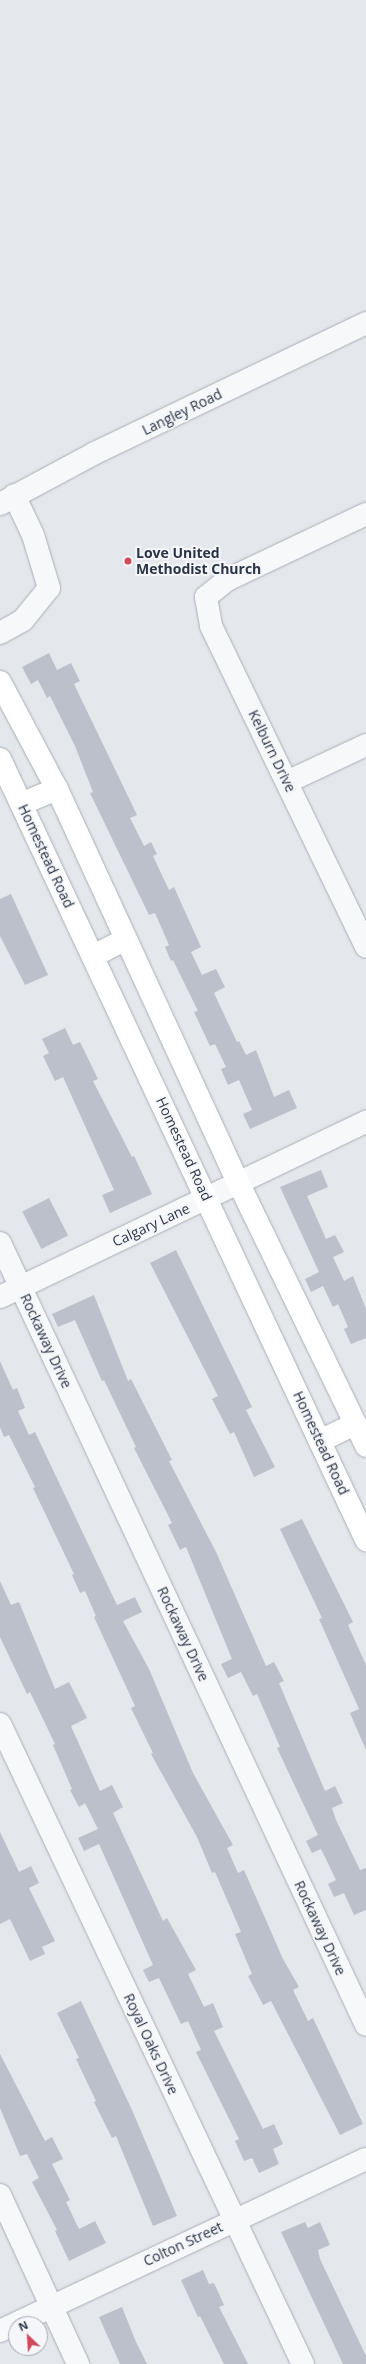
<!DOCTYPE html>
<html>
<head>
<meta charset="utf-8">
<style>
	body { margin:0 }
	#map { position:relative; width:366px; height:2364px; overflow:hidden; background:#e4e7ec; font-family:"Open Sans",sans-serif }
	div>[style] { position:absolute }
	.building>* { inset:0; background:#bbc0ca; transform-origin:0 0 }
	.roads { filter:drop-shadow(0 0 1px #a9aeb7) drop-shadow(0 0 1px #a9aeb7) }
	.minor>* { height:22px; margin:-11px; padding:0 11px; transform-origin:11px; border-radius:11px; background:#f7f8fa }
	.major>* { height:22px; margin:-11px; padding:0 11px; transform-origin:11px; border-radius:11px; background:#fff }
	.dots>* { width:11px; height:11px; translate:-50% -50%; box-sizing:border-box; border:2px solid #f4f6f9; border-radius:50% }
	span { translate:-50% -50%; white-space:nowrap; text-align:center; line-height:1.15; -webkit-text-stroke:4px #f4f6f9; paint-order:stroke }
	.street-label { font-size:14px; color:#2b3445 }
	.poi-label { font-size:14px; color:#2b3445; font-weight:700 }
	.left { translate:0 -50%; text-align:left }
	.north { position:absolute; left:8px; top:2316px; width:40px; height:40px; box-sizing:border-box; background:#f4f6f9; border:1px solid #a4a8b1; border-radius:50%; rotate:335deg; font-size:11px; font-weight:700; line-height:16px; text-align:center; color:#2b3445 }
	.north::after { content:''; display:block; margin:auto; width:14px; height:18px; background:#d1495b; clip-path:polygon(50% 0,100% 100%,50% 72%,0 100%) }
</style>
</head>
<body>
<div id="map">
	<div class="building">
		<i style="clip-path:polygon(49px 653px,57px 670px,71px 663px,80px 681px,74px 684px,137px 815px,130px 818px,144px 846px,151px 842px,157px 854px,153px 856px,169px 890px,174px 887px,201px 947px,191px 952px,202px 975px,216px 969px,225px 987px,214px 993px,237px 1042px,239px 1041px,246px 1055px,256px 1050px,274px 1097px,289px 1090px,297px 1108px,250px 1129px,243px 1114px,252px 1110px,239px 1080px,228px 1085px,221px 1069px,226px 1067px,215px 1044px,210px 1046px,194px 1012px,198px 1011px,173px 960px,171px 961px,165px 947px,169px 945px,155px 913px,149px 915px,90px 793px,93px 792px,75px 746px,50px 696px,47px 698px,38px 680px,31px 684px,22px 667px)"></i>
		<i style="clip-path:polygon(11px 894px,48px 975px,25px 985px,0 936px,0 899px)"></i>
		<i style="clip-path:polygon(65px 1028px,73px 1045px,80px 1042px,98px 1079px,93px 1081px,132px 1157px,134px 1156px,152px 1194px,110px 1213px,102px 1195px,114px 1190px,63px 1077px,55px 1081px,43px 1056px,49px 1053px,42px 1039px)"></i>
		<i style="clip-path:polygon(321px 1170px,328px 1187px,307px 1196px,326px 1239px,335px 1235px,344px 1252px,333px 1257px,344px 1281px,353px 1276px,366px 1309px,366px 1338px,351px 1344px,344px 1329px,348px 1327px,338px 1304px,333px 1307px,323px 1286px,311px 1292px,305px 1279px,319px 1272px,280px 1187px)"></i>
		<i style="left:49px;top:1198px;width:42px;height:30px;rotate:63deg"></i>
		<i style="clip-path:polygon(176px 1250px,252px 1407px,246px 1410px,275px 1467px,254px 1477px,234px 1432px,230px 1434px,212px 1399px,218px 1396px,150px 1263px)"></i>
		<i style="clip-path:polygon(94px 1295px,128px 1381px,131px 1379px,172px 1460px,169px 1461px,216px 1552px,266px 1666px,274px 1662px,284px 1681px,279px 1683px,325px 1791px,335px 1786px,343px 1803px,332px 1808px,336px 1820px,360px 1870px,366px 1868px,366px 1910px,354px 1915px,344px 1893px,334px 1897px,328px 1884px,336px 1880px,321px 1849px,312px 1853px,306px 1841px,318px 1835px,277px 1748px,280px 1747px,257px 1694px,253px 1696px,241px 1672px,228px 1678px,221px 1664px,232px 1659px,186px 1547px,180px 1550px,168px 1525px,172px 1523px,134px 1448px,136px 1447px,104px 1380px,102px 1381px,75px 1320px,58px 1327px,52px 1314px)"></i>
		<i style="clip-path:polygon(0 1361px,13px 1390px,17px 1388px,25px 1408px,18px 1411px,29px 1435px,35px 1432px,117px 1605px,135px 1597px,142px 1612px,123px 1621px,149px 1669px,193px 1773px,233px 1845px,227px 1848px,238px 1873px,244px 1870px,283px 1959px,299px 1987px,293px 1990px,308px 2021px,313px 2018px,363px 2124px,340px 2135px,271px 2001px,263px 2005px,248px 1976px,252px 1974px,235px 1934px,241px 1932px,215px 1872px,212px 1873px,197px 1837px,151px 1754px,153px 1753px,131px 1708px,135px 1706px,94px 1617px,96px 1616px,85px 1591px,80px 1593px,72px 1575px,74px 1574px,33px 1488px,35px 1487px,9px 1435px,4px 1437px,0 1427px)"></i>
		<i style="clip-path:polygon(302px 1519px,353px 1622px,348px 1625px,366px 1665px,366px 1750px,350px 1713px,359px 1709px,319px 1619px,322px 1618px,280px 1529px)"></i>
		<i style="clip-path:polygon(0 1581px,11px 1605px,19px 1602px,55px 1689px,69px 1682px,87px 1718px,71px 1726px,100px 1791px,112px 1785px,123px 1807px,113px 1813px,163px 1921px,167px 1918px,196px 1970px,188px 1974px,204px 2007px,213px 2003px,223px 2027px,214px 2031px,263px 2129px,274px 2124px,283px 2144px,273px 2149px,279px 2164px,259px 2173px,252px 2158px,244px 2161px,235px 2141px,239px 2139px,196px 2052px,201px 2050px,188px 2021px,181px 2024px,159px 1978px,149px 1982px,143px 1970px,153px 1965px,99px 1844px,84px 1851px,78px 1838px,98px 1829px,85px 1803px,79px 1807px,70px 1790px,72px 1789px,53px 1745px,55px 1744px,30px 1692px,27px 1694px,0 1637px)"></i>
		<i style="clip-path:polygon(0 1832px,19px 1872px,31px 1866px,39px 1883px,29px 1888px,55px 1941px,42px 1947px,45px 1954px,30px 1961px,10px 1919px,0 1924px)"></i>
		<i style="clip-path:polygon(81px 2001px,132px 2110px,177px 2216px,153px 2226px,116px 2136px,112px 2138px,94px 2102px,96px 2101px,76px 2059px,79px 2058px,57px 2013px)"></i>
		<i style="clip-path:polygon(0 2054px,45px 2141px,52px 2137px,63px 2159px,52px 2164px,70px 2200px,66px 2202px,79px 2229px,95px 2221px,106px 2243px,69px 2261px,55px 2231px,57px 2230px,32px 2182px,39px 2178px,27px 2154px,20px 2156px,0 2108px)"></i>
		<i style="clip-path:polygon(305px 2222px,308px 2228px,320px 2222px,330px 2245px,318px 2250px,320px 2259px,366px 2356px,366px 2364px,343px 2364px,281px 2232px)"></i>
		<i style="clip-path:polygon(203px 2270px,209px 2284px,214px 2283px,224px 2305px,219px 2307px,248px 2364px,224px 2364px,200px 2316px,198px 2317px,181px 2280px)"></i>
		<i style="clip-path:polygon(122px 2307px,136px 2342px,147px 2364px,120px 2364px,99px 2317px)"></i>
	</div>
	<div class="roads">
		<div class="minor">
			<i style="left:0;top:504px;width:108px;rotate:-28.2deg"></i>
			<i style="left:95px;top:453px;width:301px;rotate:-25.6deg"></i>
			<i style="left:366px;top:514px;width:154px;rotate:154.6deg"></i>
			<i style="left:227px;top:580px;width:27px;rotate:141deg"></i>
			<i style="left:206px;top:597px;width:29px;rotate:80deg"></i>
			<i style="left:211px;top:626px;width:356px;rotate:64.2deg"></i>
			<i style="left:0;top:633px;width:26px;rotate:-29deg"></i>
			<i style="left:23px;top:620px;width:41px;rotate:-50.9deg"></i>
			<i style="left:49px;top:588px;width:55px;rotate:-106.8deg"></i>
			<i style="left:33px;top:535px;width:44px;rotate:-115.4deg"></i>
			<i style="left:287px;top:782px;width:87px;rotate:-25.1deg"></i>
			<i style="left:0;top:1243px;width:863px;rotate:64.92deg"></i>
			<i style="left:0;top:1297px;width:406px;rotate:-25.6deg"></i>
			<i style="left:0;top:1724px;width:708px;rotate:64.67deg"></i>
			<i style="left:0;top:2195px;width:186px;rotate:65.2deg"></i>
			<i style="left:0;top:2331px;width:404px;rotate:-25.2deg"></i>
		</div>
		<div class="major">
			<i style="left:0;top:682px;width:121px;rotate:62deg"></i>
			<i style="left:57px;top:789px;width:435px;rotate:65.3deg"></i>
			<i style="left:239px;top:1184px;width:291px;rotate:64.1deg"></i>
			<i style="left:0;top:759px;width:863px;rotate:64.89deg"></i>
			<i style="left:21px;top:804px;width:39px;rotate:-23deg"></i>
			<i style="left:93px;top:956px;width:37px;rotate:-27deg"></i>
			<i style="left:320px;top:1441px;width:39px;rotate:-26deg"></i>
		</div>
	</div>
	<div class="dots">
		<i style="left:128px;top:561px;background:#d1495b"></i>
	</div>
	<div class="street-label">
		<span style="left:182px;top:412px;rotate:-26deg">Langley Road</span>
		<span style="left:272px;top:751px;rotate:64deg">Kelburn Drive</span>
		<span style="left:46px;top:856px;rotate:65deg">Homestead Road</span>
		<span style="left:184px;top:1149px;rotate:65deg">Homestead Road</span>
		<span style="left:151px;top:1225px;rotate:-25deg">Calgary Lane</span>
		<span style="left:46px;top:1341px;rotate:65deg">Rockaway Drive</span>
		<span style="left:321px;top:1443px;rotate:65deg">Homestead Road</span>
		<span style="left:183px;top:1634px;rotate:65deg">Rockaway Drive</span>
		<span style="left:320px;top:1928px;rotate:65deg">Rockaway Drive</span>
		<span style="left:151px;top:2044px;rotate:65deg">Royal Oaks Drive</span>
		<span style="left:183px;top:2244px;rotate:-25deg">Colton Street</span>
	</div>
	<div class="poi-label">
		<span class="left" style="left:136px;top:561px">Love United<br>Methodist Church</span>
	</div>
	<div class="north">N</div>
</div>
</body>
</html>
